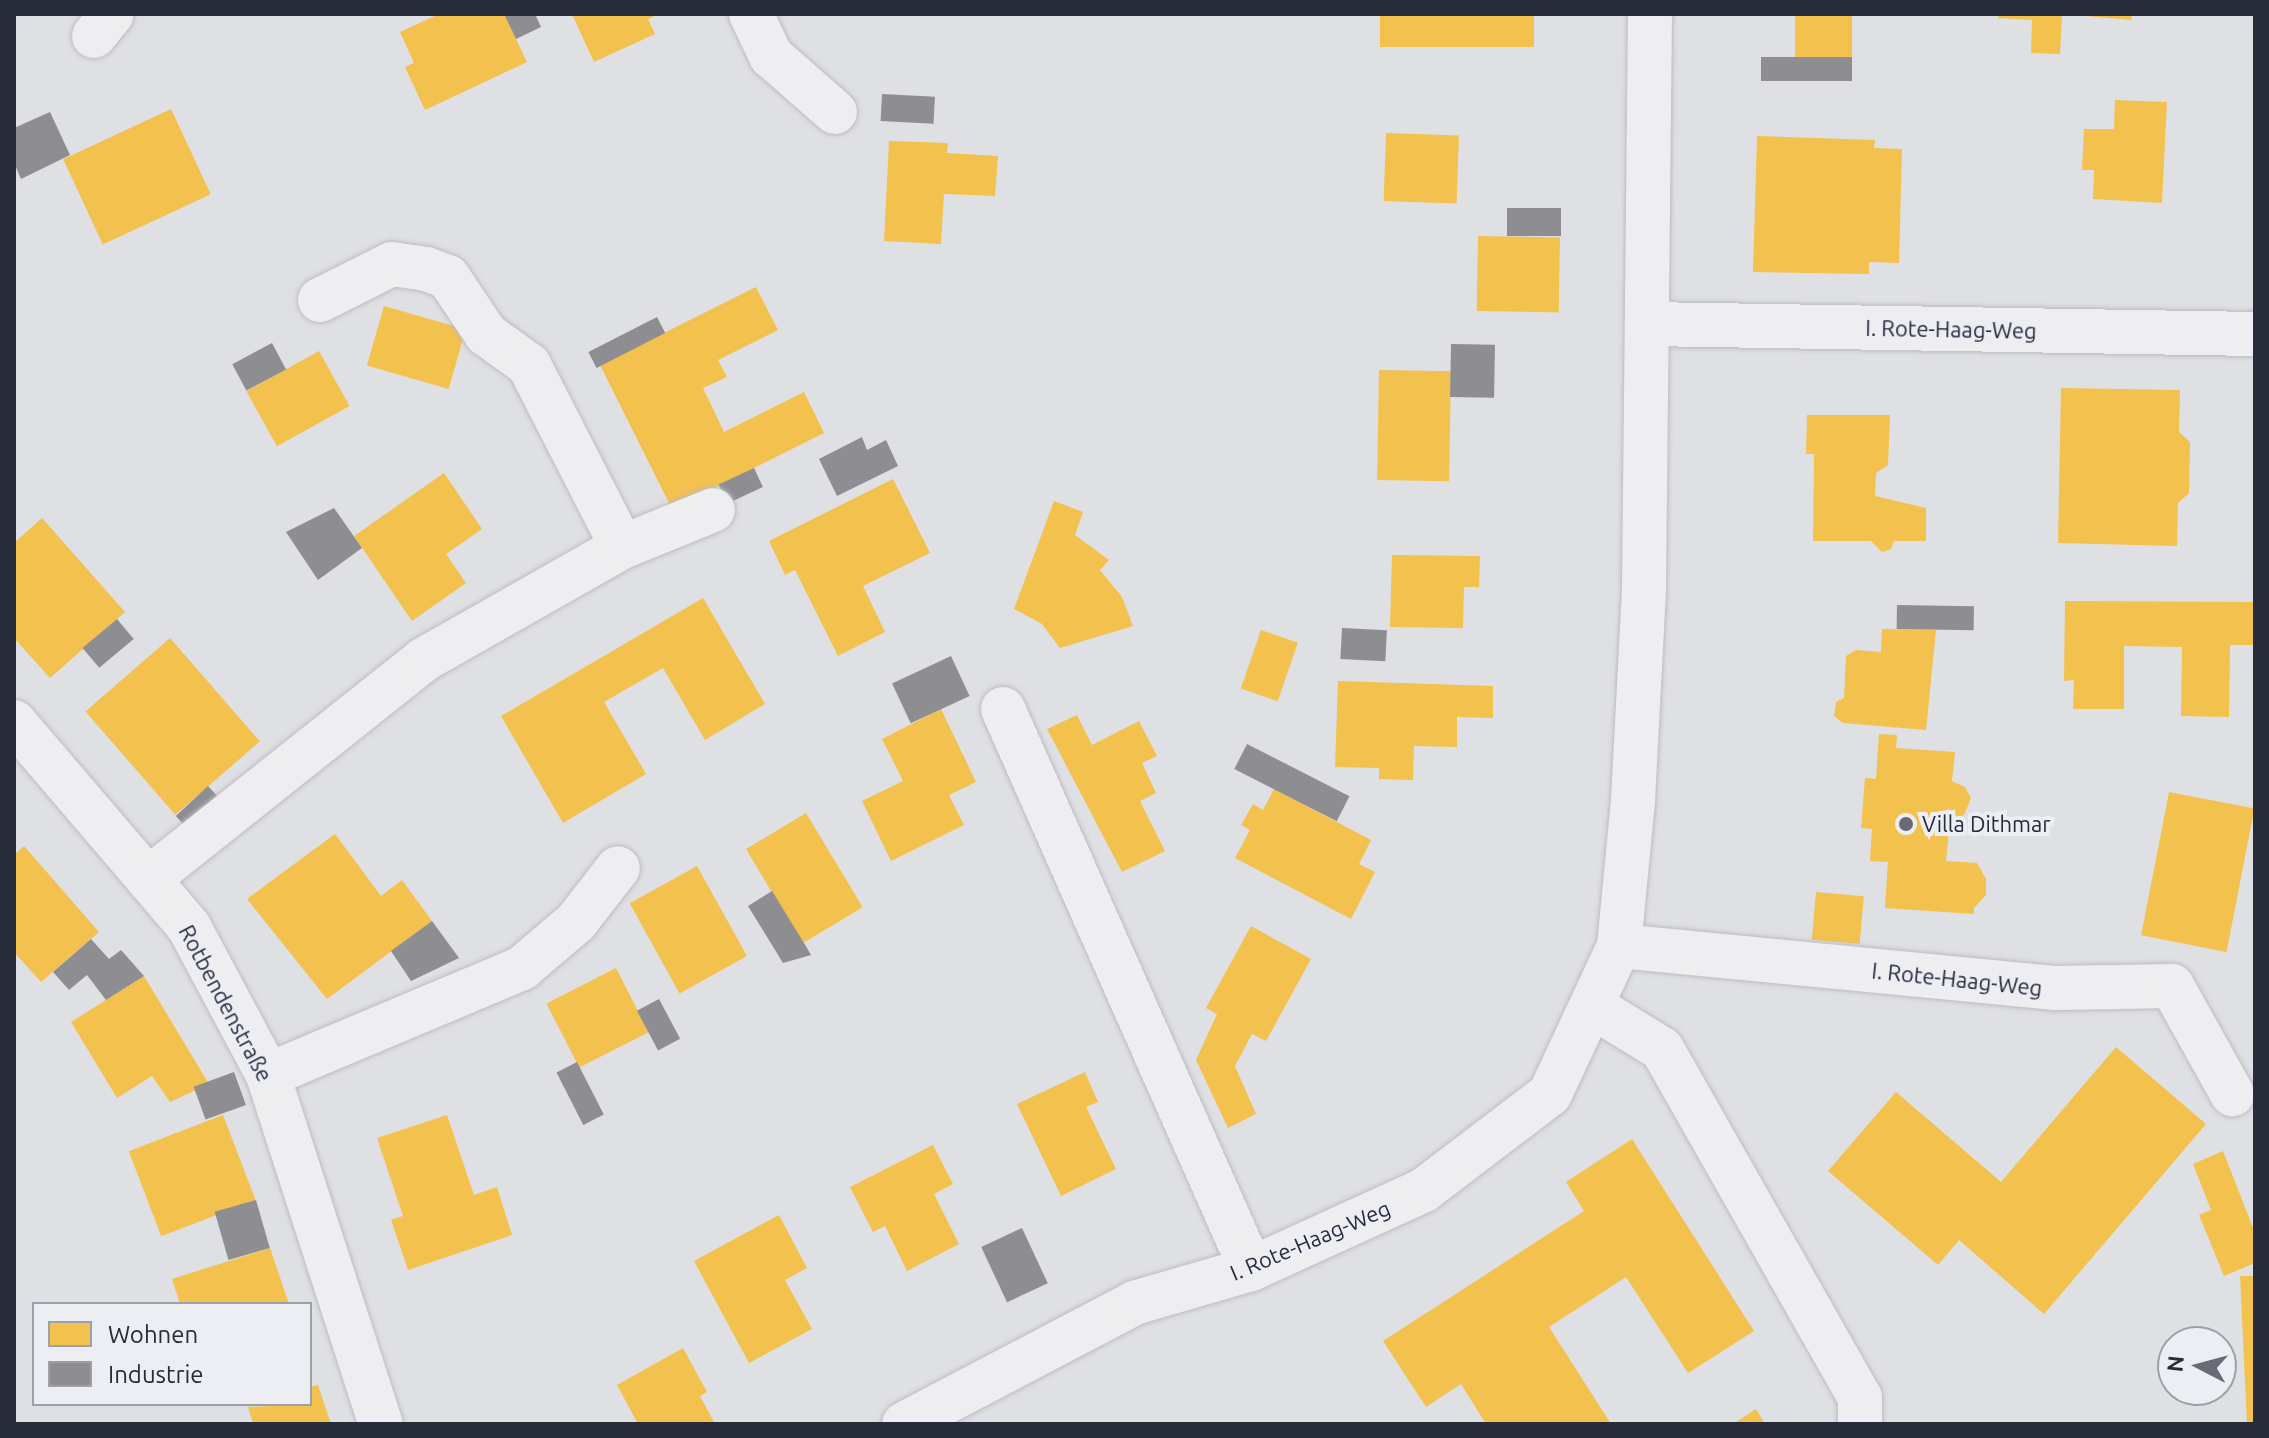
<!DOCTYPE html>
<html>
<head>
<meta charset="utf-8">
<style>
	body { margin:0 }
	#map { position:relative; width:2269px; height:1438px; overflow:hidden; background:#dfe0e3; font-family:Ubuntu,sans-serif }
	div>[style] { position:absolute }
	.homes>* { inset:0; background:#f2c14e; transform-origin:0 0 }
	.industry>* { inset:0; background:#8d8d92; transform-origin:0 0 }
	.roads { filter:drop-shadow(0 0 2px #bcbdc0) drop-shadow(0 0 2px #bcbdc0) }
	.minor>* { height:44px; margin:-22px; padding:0 22px; transform-origin:22px; border-radius:22px; background:#eeeef0 }
	.dots>* { width:22px; height:22px; translate:-50% -50%; box-sizing:border-box; border:4px solid #eceef3; border-radius:50% }
	span { translate:-50% -50%; white-space:nowrap; text-align:center; line-height:1.15; -webkit-text-stroke:8px #eceef3; paint-order:stroke }
	.street-label { font-size:22px; color:#282b3a }
	.poi-label { font-size:22px; color:#282b3a }
	.left { translate:0 -50%; text-align:left }
	.frame { position:absolute; inset:0; border:16px solid #282b3a; pointer-events:none }
	.legend { position:absolute; left:32px; top:1302px; width:280px; height:104px; box-sizing:border-box; background:#eceef3; border:2px solid #9ea0a9; margin:0; padding:10px 14px; list-style:none; font-size:24px; color:#282b3a }
	.legend li { display:flex; align-items:center; gap:16px; height:40px }
	.legend b { width:40px; border:2px solid #9ea0a9 }
	.north { position:absolute; left:2157px; top:1326px; width:80px; height:80px; box-sizing:border-box; background:#eceef3; border:2px solid #9ea0a9; border-radius:50%; rotate:276deg; font-size:22px; font-weight:700; line-height:32px; text-align:center; color:#282b3a }
	.north::after { content:''; display:block; margin:auto; width:28px; height:36px; background:#686a75; clip-path:polygon(50% 0,100% 100%,50% 72%,0 100%) }
</style>
</head>
<body>
<div id="map">
	<div class="homes">
		<i style="clip-path:polygon(439px 14px,504px 14px,527px 62px,425px 110px,405px 67px,414px 63px,400px 32px)"></i>
		<i style="clip-path:polygon(572px 14px,659px 14px,648px 19px,655px 34px,594px 62px)"></i>
		<i style="left:1380px;top:14px;width:154px;height:33px"></i>
		<i style="left:1795px;top:14px;width:57px;height:43px"></i>
		<i style="clip-path:polygon(1998px 14px,2062px 14px,2060px 54px,2031px 53px,2032px 20px,1998px 18px)"></i>
		<i style="clip-path:polygon(2063px 14px,2132px 14px,2131px 20px)"></i>
		<i style="clip-path:polygon(2115px 100px,2167px 102px,2162px 203px,2093px 199px,2094px 170px,2082px 170px,2084px 129px,2114px 129px)"></i>
		<i style="left:171px;top:109px;width:94px;height:119px;rotate:65deg"></i>
		<i style="left:1386px;top:133px;width:73px;height:68px;rotate:2deg"></i>
		<i style="clip-path:polygon(1757px 136px,1875px 140px,1874px 148px,1902px 149px,1899px 263px,1869px 262px,1869px 274px,1753px 272px)"></i>
		<i style="clip-path:polygon(889px 141px,948px 143px,947px 153px,998px 156px,995px 196px,944px 194px,941px 244px,884px 241px)"></i>
		<i style="left:1478px;top:236px;width:82px;height:75px;rotate:1deg"></i>
		<i style="clip-path:polygon(756px 287px,778px 330px,718px 360px,727px 377px,703px 388px,724px 432px,804px 392px,824px 433px,672px 509px,600px 365px)"></i>
		<i style="left:384px;top:306px;width:85px;height:62px;rotate:16deg"></i>
		<i style="left:319px;top:351px;width:63px;height:83px;rotate:61deg"></i>
		<i style="left:1379px;top:370px;width:72px;height:110px;rotate:1deg"></i>
		<i style="clip-path:polygon(2061px 388px,2180px 390px,2179px 432px,2190px 442px,2189px 493px,2178px 503px,2177px 546px,2058px 543px)"></i>
		<i style="clip-path:polygon(1807px 415px,1890px 415px,1888px 465px,1876px 473px,1875px 496px,1926px 508px,1926px 541px,1894px 541px,1891px 549px,1882px 552px,1871px 541px,1813px 541px,1814px 454px,1806px 454px)"></i>
		<i style="clip-path:polygon(444px 473px,482px 529px,446px 554px,466px 583px,412px 621px,354px 536px)"></i>
		<i style="clip-path:polygon(893px 479px,930px 553px,863px 586px,885px 632px,838px 656px,795px 570px,785px 575px,769px 541px)"></i>
		<i style="clip-path:polygon(1054px 501px,1083px 512px,1075px 535px,1109px 560px,1100px 570px,1122px 597px,1133px 626px,1060px 648px,1042px 624px,1014px 609px)"></i>
		<i style="clip-path:polygon(42px 518px,125px 612px,50px 678px,14px 638px,14px 543px)"></i>
		<i style="clip-path:polygon(1392px 555px,1480px 556px,1479px 587px,1464px 587px,1463px 628px,1390px 627px)"></i>
		<i style="clip-path:polygon(703px 598px,765px 704px,705px 740px,663px 668px,604px 702px,646px 774px,563px 823px,501px 716px)"></i>
		<i style="clip-path:polygon(2065px 601px,2255px 602px,2255px 645px,2230px 645px,2229px 717px,2181px 716px,2182px 647px,2124px 646px,2124px 709px,2073px 709px,2074px 680px,2064px 681px)"></i>
		<i style="clip-path:polygon(1882px 629px,1936px 630px,1926px 730px,1843px 723px,1834px 716px,1836px 702px,1844px 698px,1846px 656px,1856px 650px,1881px 652px)"></i>
		<i style="left:1261px;top:630px;width:39px;height:62px;rotate:19deg"></i>
		<i style="left:170px;top:638px;width:137px;height:112px;rotate:49deg"></i>
		<i style="clip-path:polygon(1338px 681px,1493px 686px,1493px 718px,1457px 717px,1457px 747px,1414px 746px,1413px 780px,1379px 779px,1379px 768px,1335px 767px)"></i>
		<i style="clip-path:polygon(941px 709px,976px 782px,949px 795px,964px 825px,891px 861px,862px 801px,903px 781px,882px 739px)"></i>
		<i style="clip-path:polygon(1077px 715px,1092px 745px,1139px 721px,1157px 756px,1142px 763px,1156px 793px,1140px 801px,1165px 851px,1122px 872px,1047px 729px)"></i>
		<i style="clip-path:polygon(1879px 734px,1897px 735px,1896px 748px,1955px 752px,1952px 781px,1965px 787px,1971px 798px,1964px 815px,1950px 820px,1946px 861px,1977px 863px,1986px 879px,1986px 895px,1974px 908px,1974px 914px,1885px 908px,1888px 862px,1870px 861px,1872px 829px,1861px 828px,1865px 778px,1876px 779px)"></i>
		<i style="clip-path:polygon(1274px 789px,1371px 840px,1359px 864px,1375px 872px,1351px 919px,1235px 858px,1250px 830px,1241px 825px,1253px 804px,1263px 810px)"></i>
		<i style="left:2169px;top:792px;width:87px;height:146px;rotate:11deg"></i>
		<i style="left:806px;top:813px;width:110px;height:70px;rotate:59deg"></i>
		<i style="clip-path:polygon(335px 834px,381px 896px,402px 880px,432px 921px,327px 999px,247px 899px)"></i>
		<i style="clip-path:polygon(24px 846px,99px 932px,41px 982px,14px 952px,14px 855px)"></i>
		<i style="left:697px;top:866px;width:103px;height:77px;rotate:61deg"></i>
		<i style="left:1816px;top:892px;width:48px;height:48px;rotate:5deg"></i>
		<i style="clip-path:polygon(1251px 926px,1311px 959px,1266px 1041px,1252px 1034px,1235px 1066px,1256px 1114px,1228px 1128px,1196px 1060px,1217px 1014px,1206px 1008px)"></i>
		<i style="left:616px;top:968px;width:72px;height:78px;rotate:63deg"></i>
		<i style="clip-path:polygon(144px 976px,209px 1084px,170px 1102px,152px 1076px,117px 1098px,71px 1022px)"></i>
		<i style="clip-path:polygon(2116px 1047px,2206px 1124px,2044px 1314px,1959px 1240px,1938px 1265px,1828px 1171px,1896px 1092px,2001px 1182px)"></i>
		<i style="clip-path:polygon(1085px 1072px,1098px 1102px,1086px 1107px,1116px 1169px,1061px 1196px,1017px 1104px)"></i>
		<i style="left:223px;top:1115px;width:91px;height:101px;rotate:69deg"></i>
		<i style="clip-path:polygon(447px 1115px,474px 1195px,497px 1187px,512px 1235px,408px 1270px,391px 1220px,403px 1216px,377px 1138px)"></i>
		<i style="clip-path:polygon(1632px 1139px,1754px 1331px,1688px 1373px,1626px 1277px,1549px 1327px,1611px 1424px,1486px 1424px,1461px 1384px,1426px 1407px,1383px 1341px,1584px 1211px,1566px 1182px)"></i>
		<i style="clip-path:polygon(933px 1145px,953px 1184px,934px 1194px,959px 1244px,907px 1271px,885px 1226px,873px 1232px,850px 1187px)"></i>
		<i style="clip-path:polygon(2223px 1151px,2255px 1233px,2255px 1263px,2224px 1276px,2199px 1215px,2211px 1210px,2193px 1164px)"></i>
		<i style="clip-path:polygon(779px 1215px,807px 1268px,785px 1280px,812px 1329px,749px 1363px,694px 1261px)"></i>
		<i style="clip-path:polygon(270px 1248px,289px 1304px,180px 1304px,172px 1279px)"></i>
		<i style="clip-path:polygon(2240px 1276px,2255px 1276px,2255px 1424px,2247px 1424px)"></i>
		<i style="clip-path:polygon(683px 1348px,707px 1392px,700px 1396px,715px 1424px,638px 1424px,617px 1385px)"></i>
		<i style="clip-path:polygon(318px 1385px,331px 1424px,253px 1424px,248px 1407px,310px 1404px,310px 1387px)"></i>
		<i style="clip-path:polygon(1756px 1409px,1765px 1424px,1733px 1424px)"></i>
	</div>
	<div class="industry">
		<i style="clip-path:polygon(504px 14px,535px 14px,541px 27px,516px 39px)"></i>
		<i style="left:1852px;top:57px;width:24px;height:91px;rotate:90deg"></i>
		<i style="left:882px;top:94px;width:53px;height:27px;rotate:3deg"></i>
		<i style="clip-path:polygon(50px 112px,70px 155px,21px 179px,14px 163px,14px 128px)"></i>
		<i style="left:1507px;top:208px;width:54px;height:28px"></i>
		<i style="left:657px;top:317px;width:18px;height:77px;rotate:63deg"></i>
		<i style="left:272px;top:343px;width:30px;height:45px;rotate:62deg"></i>
		<i style="left:1451px;top:344px;width:44px;height:53px;rotate:1deg"></i>
		<i style="clip-path:polygon(862px 437px,867px 450px,886px 440px,898px 466px,837px 496px,819px 459px)"></i>
		<i style="left:754px;top:468px;width:21px;height:39px;rotate:65deg"></i>
		<i style="clip-path:polygon(334px 508px,362px 548px,318px 580px,286px 532px)"></i>
		<i style="left:1897px;top:605px;width:77px;height:24px;rotate:1deg"></i>
		<i style="left:117px;top:619px;width:26px;height:45px;rotate:50deg"></i>
		<i style="left:1342px;top:628px;width:45px;height:31px;rotate:3deg"></i>
		<i style="left:951px;top:656px;width:44px;height:65px;rotate:65deg"></i>
		<i style="left:1247px;top:744px;width:115px;height:28px;rotate:27deg"></i>
		<i style="left:208px;top:786px;width:18px;height:44px;rotate:47deg"></i>
		<i style="clip-path:polygon(772px 891px,804px 943px,811px 955px,783px 963px,748px 906px)"></i>
		<i style="clip-path:polygon(432px 921px,459px 958px,411px 981px,391px 951px)"></i>
		<i style="clip-path:polygon(91px 939px,109px 959px,121px 950px,144px 976px,106px 1000px,87px 975px,69px 990px,53px 972px)"></i>
		<i style="left:659px;top:999px;width:45px;height:25px;rotate:62deg"></i>
		<i style="left:577px;top:1062px;width:59px;height:23px;rotate:63deg"></i>
		<i style="left:234px;top:1072px;width:35px;height:43px;rotate:70deg"></i>
		<i style="left:256px;top:1200px;width:50px;height:43px;rotate:74deg"></i>
		<i style="left:1022px;top:1228px;width:61px;height:45px;rotate:65deg"></i>
	</div>
	<div class="roads">
		<div class="minor">
			<i style="left:751px;top:14px;width:47px;rotate:64.5deg"></i>
			<i style="left:771px;top:56px;width:85px;rotate:41.2deg"></i>
			<i style="left:94px;top:36px;width:28px;rotate:-51deg"></i>
			<i style="left:320px;top:300px;width:80px;rotate:-26.6deg"></i>
			<i style="left:392px;top:264px;width:34px;rotate:8deg"></i>
			<i style="left:426px;top:269px;width:23px;rotate:20deg"></i>
			<i style="left:448px;top:277px;width:69px;rotate:56.3deg"></i>
			<i style="left:486px;top:334px;width:53px;rotate:35.8deg"></i>
			<i style="left:529px;top:365px;width:204px;rotate:62.9deg"></i>
			<i style="left:1647px;top:324px;width:608px;rotate:0.94deg"></i>
			<i style="left:1003px;top:709px;width:612px;rotate:66.11deg"></i>
			<i style="left:14px;top:722px;width:270px;rotate:49.5deg"></i>
			<i style="left:189px;top:927px;width:168px;rotate:61.9deg"></i>
			<i style="left:268px;top:1075px;width:367px;rotate:72.1deg"></i>
			<i style="left:148px;top:879px;width:352px;rotate:-38.5deg"></i>
			<i style="left:423px;top:660px;width:229px;rotate:-29.6deg"></i>
			<i style="left:622px;top:547px;width:98px;rotate:-22.1deg"></i>
			<i style="left:1619px;top:946px;width:439px;rotate:5.5deg"></i>
			<i style="left:2056px;top:988px;width:116px;rotate:-1deg"></i>
			<i style="left:2172px;top:986px;width:124px;rotate:60.9deg"></i>
			<i style="left:1592px;top:1006px;width:82px;rotate:31.6deg"></i>
			<i style="left:1662px;top:1049px;width:400px;rotate:60.4deg"></i>
			<i style="left:1860px;top:1397px;width:27px;rotate:90deg"></i>
			<i style="left:268px;top:1075px;width:276px;rotate:-22.8deg"></i>
			<i style="left:522px;top:968px;width:71px;rotate:-40.4deg"></i>
			<i style="left:576px;top:922px;width:68px;rotate:-52.1deg"></i>
			<i style="left:904px;top:1424px;width:260px;rotate:-27.7deg"></i>
			<i style="left:1134px;top:1303px;width:122px;rotate:-16.2deg"></i>
			<i style="left:1251px;top:1269px;width:190px;rotate:-24.5deg"></i>
			<i style="left:1424px;top:1190px;width:158px;rotate:-37.3deg"></i>
			<i style="left:1550px;top:1094px;width:163px;rotate:-65deg"></i>
			<i style="left:1619px;top:946px;width:147px;rotate:-84.5deg"></i>
			<i style="left:1633px;top:800px;width:213px;rotate:-87deg"></i>
			<i style="left:1644px;top:587px;width:573px;rotate:-89.4deg"></i>
		</div>
	</div>
	<div class="dots">
		<i style="left:1906px;top:824px;background:#686a75"></i>
	</div>
	<div class="street-label">
		<span style="left:1951px;top:329px;rotate:1deg">I. Rote-Haag-Weg</span>
		<span style="left:1957px;top:979px;rotate:6deg">I. Rote-Haag-Weg</span>
		<span style="left:226px;top:1003px;rotate:62deg">Rotbendenstraße</span>
		<span style="left:1310px;top:1240px;rotate:-23deg">I. Rote-Haag-Weg</span>
	</div>
	<div class="poi-label">
		<span class="left" style="left:1922px;top:824px">Villa Dithmar</span>
	</div>
	<div class="frame"></div>
	<ul class="legend">
	<li><b style="height:22px;background:#f2c14e"></b>Wohnen</li>
	<li><b style="height:22px;background:#8d8d92"></b>Industrie</li>
	</ul>
	<div class="north">N</div>
</div>
</body>
</html>
